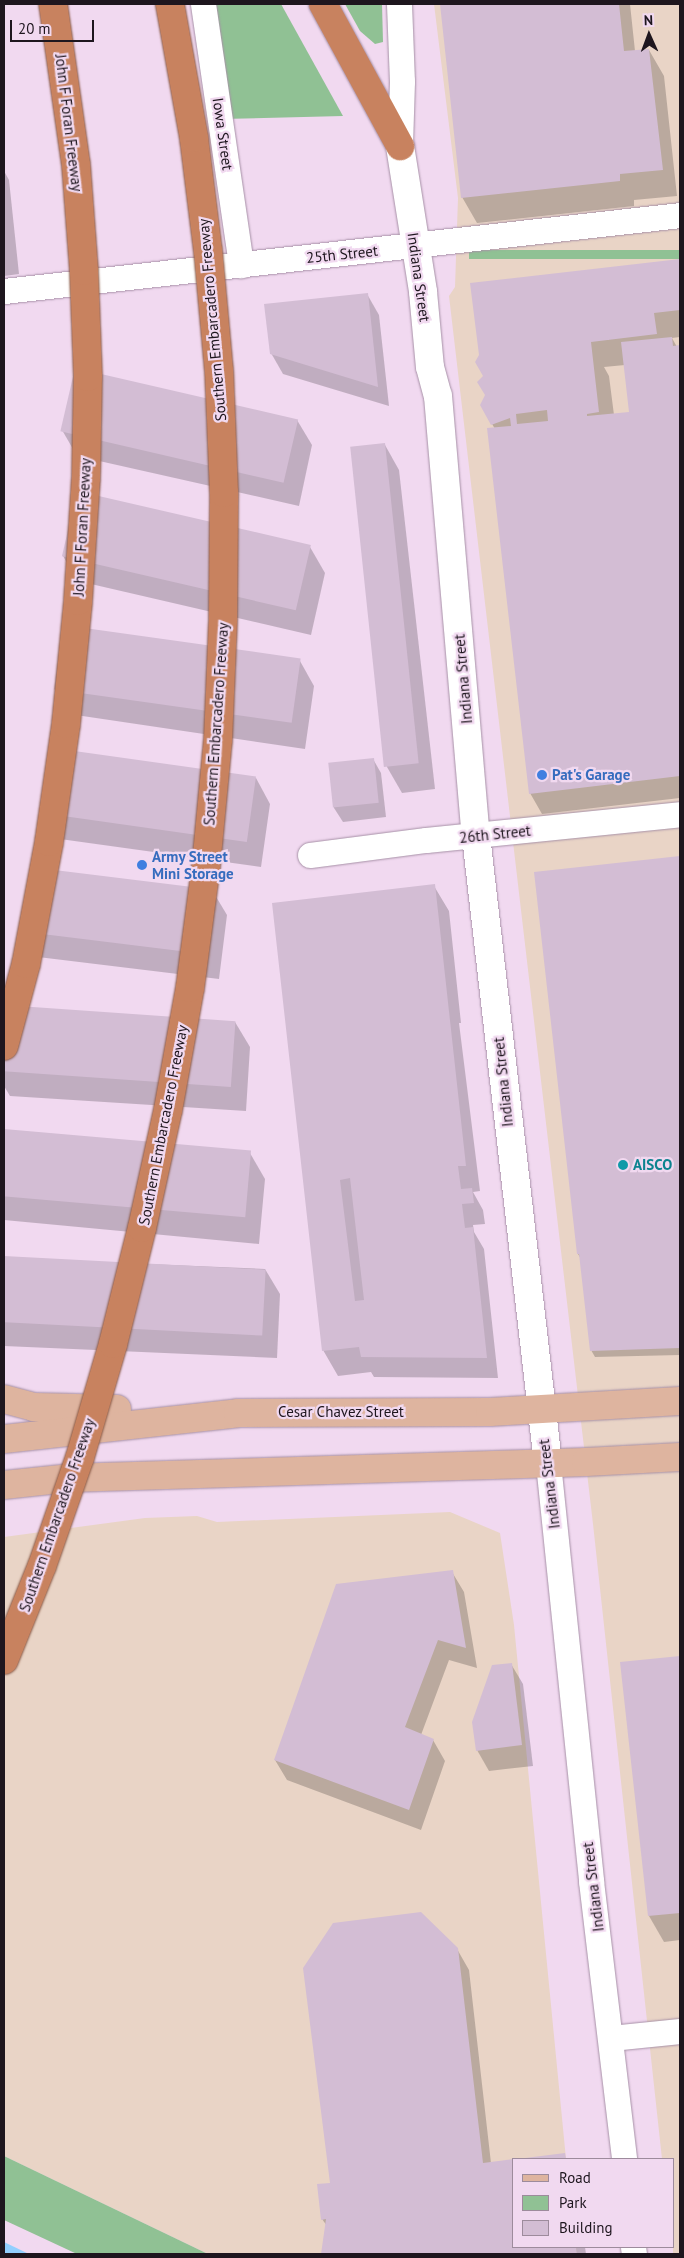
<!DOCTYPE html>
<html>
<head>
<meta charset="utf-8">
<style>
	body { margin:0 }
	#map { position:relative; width:684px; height:2258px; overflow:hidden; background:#f1d9f0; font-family:"PT Sans",sans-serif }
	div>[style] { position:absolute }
	.industrial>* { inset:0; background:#e9d4c6 }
	.green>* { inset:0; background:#90c194; transform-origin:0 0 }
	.water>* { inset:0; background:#92cffe }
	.shadow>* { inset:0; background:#0003 }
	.building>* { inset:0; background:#d3bdd4; transform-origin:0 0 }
	.roads { filter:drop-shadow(0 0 1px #a791a7) drop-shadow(0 0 1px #a791a7) }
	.minor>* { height:25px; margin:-12.5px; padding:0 12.5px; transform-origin:12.5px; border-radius:12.5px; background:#fff }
	.secondary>* { height:28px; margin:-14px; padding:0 14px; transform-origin:14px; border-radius:14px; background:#fff }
	.primary>* { height:28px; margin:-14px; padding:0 14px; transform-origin:14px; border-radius:14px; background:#deb49f }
	.motorway>* { height:28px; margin:-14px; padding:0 14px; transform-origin:14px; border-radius:14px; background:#c8825f }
	.bridges { filter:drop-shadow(0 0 1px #8c5c48) drop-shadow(0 0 1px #8c5c48) }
	.motorway-bridge>* { height:28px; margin:-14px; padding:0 14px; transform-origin:14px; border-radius:14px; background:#c8825f }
	.dots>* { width:14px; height:14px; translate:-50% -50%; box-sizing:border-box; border:2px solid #f1d9f0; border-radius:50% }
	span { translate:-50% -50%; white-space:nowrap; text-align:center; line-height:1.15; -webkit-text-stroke:4.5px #f1d9f0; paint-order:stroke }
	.street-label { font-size:15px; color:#1e161e }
	.shop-label { font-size:15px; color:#366cbe; font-weight:700 }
	.left { translate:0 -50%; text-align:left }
	.culture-label { font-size:15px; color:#0d838f; font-weight:700 }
	.frame { position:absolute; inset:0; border:5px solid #1e161e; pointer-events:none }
	.legend { position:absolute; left:512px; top:2158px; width:162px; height:90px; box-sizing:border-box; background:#f1d9f0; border:1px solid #9d8b9c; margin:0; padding:6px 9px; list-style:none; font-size:15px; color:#1e161e }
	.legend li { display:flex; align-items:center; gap:10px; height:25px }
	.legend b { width:25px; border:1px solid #9d8b9c }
	.north { position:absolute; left:624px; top:10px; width:50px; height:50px; -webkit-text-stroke:4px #f1d9f0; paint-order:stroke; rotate:358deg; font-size:14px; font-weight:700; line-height:20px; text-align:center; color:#1e161e }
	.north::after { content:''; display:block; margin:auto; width:18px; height:22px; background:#1e161e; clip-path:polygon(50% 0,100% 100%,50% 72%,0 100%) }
	.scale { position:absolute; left:10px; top:20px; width:84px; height:22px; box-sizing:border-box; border:2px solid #1e161e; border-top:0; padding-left:6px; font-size:15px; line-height:18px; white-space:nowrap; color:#1e161e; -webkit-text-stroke:4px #f1d9f0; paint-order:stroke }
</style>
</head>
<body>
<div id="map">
	<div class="industrial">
		<i style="clip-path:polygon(434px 4px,680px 4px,680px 2254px,673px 2254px,673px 2159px,662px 2159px,593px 1524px,449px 296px,455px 287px,458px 198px)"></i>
		<i style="clip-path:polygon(450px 1512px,500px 1533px,514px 1625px,566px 2159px,513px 2159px,513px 2247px,576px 2247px,577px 2254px,208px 2254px,4px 2156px,4px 1537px,145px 1518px,197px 1516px,217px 1522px)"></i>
	</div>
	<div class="green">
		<i style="clip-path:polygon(203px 4px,281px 4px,343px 116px,222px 119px)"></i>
		<i style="clip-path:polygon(345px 4px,382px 4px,383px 42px,375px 44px,360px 31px)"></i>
		<i style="left:680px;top:250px;width:9px;height:211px;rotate:90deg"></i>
		<i style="clip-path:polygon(4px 2156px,208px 2254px,77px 2254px,4px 2220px)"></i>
	</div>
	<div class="water">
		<i style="clip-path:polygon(4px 2242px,29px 2254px,4px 2254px)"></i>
	</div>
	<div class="shadow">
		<i style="clip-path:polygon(441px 4px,630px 4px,635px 51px,649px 50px,664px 76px,677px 196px,634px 200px,634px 206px,477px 223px,462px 197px)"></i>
		<i style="clip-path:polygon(4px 171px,9px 180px,19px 274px,4px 276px)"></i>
		<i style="clip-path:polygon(evenodd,680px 260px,680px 337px,672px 338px,677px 347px,680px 347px,680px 798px,542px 814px,530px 793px,495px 429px,481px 405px,486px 395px,472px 284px,680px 260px,625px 365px,631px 413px,614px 415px,609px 376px,604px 367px,625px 365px)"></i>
		<i style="clip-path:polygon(367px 294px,379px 315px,389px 406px,283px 374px,271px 353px)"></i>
		<i style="clip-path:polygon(297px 420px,312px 445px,299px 506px,77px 456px,62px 430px)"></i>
		<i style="clip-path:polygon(385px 445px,399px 470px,435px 789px,402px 793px,387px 767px,352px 449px)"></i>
		<i style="clip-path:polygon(310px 547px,325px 573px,311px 635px,78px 581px,63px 556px)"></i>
		<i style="clip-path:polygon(300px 661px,314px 686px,305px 749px,69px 714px,55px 688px)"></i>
		<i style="clip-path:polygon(373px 759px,381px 773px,386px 817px,343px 822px,334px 808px,330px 764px)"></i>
		<i style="clip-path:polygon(256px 778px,270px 804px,261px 867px,60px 839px,45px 813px)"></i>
		<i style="clip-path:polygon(680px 857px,680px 1355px,595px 1357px,591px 1350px,581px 1259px,578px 1254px,535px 873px)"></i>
		<i style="clip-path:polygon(434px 886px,449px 911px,461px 1023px,459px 1023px,480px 1191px,473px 1192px,483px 1210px,485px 1224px,473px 1225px,474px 1232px,484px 1249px,498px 1378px,374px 1377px,371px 1372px,338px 1376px,323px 1350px,273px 904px)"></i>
		<i style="clip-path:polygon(212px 890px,227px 915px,219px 979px,38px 957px,23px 932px)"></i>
		<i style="clip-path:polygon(4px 1007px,235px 1022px,250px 1047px,246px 1111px,10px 1096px,4px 1086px)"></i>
		<i style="clip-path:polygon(4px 1130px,250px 1153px,265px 1179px,259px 1244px,4px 1220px)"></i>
		<i style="clip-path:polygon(4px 1258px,265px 1269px,280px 1294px,277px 1358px,4px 1346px)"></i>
		<i style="clip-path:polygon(452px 1572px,464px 1592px,477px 1668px,449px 1660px,421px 1735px,433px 1740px,445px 1761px,421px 1830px,287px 1780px,275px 1760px)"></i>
		<i style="clip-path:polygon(680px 1657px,680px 1940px,664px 1942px,649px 1916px,621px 1663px)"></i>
		<i style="clip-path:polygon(511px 1664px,523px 1684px,533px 1766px,489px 1771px,477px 1750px)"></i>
		<i style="clip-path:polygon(457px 1949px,469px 1970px,491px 2163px,513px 2247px,585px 2247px,586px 2254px,323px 2254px,327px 2226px,322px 2219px,331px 2184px)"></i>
	</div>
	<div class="building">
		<i style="clip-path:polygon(440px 4px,619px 4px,624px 51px,649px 49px,663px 170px,620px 174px,620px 181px,461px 198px)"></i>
		<i style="clip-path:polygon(evenodd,680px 259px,680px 310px,654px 313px,657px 334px,591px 342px,599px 412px,587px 414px,587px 416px,629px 412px,621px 342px,672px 337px,673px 346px,680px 345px,680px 776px,529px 794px,487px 428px,511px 426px,510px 418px,491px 425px,480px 405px,485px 395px,477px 382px,483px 376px,475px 362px,479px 355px,470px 283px,680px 259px,547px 410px,548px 421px,517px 424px,516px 414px,547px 410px)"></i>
		<i style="clip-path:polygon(368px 293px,378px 387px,270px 354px,264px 304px)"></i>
		<i style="left:75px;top:368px;width:229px;height:65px;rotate:13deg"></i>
		<i style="left:385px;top:443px;width:322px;height:35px;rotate:84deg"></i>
		<i style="left:77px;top:491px;width:240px;height:67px;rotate:13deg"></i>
		<i style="left:63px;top:625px;width:240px;height:65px;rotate:8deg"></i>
		<i style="left:53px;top:748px;width:205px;height:66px;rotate:8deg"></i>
		<i style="left:374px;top:758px;width:45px;height:46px;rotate:84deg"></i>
		<i style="clip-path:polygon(680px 856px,680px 1348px,590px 1351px,579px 1254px,577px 1254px,534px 872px)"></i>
		<i style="left:30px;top:867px;width:184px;height:65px;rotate:7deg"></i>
		<i style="clip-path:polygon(evenodd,435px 884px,466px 1166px,458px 1166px,461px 1189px,472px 1188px,474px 1203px,462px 1204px,465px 1228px,473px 1227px,487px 1358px,361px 1357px,359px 1347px,322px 1351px,272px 903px,435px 884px,350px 1178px,364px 1300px,355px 1301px,340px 1180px,350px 1178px)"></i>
		<i style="left:4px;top:1005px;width:232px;height:66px;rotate:4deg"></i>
		<i style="left:4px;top:1129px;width:248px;height:67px;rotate:5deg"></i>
		<i style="left:4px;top:1256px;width:262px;height:66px;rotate:3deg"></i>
		<i style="clip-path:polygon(453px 1570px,466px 1648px,438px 1640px,405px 1727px,434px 1739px,409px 1810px,274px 1760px,336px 1584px)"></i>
		<i style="clip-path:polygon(680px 1656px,680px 1913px,648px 1916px,620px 1662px)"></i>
		<i style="clip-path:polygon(512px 1663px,522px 1745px,476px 1751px,472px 1722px,492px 1665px)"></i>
		<i style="clip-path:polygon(421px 1912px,458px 1948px,483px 2163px,513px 2159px,513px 2247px,576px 2247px,577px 2254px,321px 2254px,326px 2219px,321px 2220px,317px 2184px,330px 2183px,303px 1968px,333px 1923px)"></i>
		<i style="clip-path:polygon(565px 2153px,566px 2159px,525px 2159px,525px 2158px)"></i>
	</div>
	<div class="roads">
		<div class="minor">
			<i style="left:203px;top:4px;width:264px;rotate:81.7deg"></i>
			<i style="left:399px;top:4px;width:77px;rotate:87.8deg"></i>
			<i style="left:402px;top:81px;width:65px;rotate:91.8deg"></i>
			<i style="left:4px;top:291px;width:680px;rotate:-6.41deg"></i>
			<i style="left:310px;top:855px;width:117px;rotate:-7.4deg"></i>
			<i style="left:426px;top:840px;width:255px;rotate:-5.8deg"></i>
			<i style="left:548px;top:1463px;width:420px;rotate:84.1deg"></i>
			<i style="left:591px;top:1881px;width:280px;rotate:83.2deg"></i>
			<i style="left:611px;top:2038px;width:69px;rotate:-5.8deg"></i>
			<i style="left:633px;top:2247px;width:7px;rotate:82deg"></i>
		</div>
		<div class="secondary">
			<i style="left:400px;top:146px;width:148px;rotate:81deg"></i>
			<i style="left:423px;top:292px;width:75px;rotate:84.7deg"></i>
			<i style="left:430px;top:367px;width:30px;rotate:75deg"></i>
			<i style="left:438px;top:396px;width:442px;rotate:85.1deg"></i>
			<i style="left:476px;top:836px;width:631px;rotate:83.45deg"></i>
		</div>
		<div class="primary">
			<i style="left:4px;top:1399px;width:31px;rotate:15deg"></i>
			<i style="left:34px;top:1407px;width:83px;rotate:1.4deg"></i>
			<i style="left:4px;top:1439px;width:235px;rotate:-6.3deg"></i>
			<i style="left:238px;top:1413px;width:252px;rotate:-0.2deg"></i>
			<i style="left:490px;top:1412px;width:190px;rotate:-3.3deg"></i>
			<i style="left:4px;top:1485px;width:65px;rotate:-6.1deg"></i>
			<i style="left:69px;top:1478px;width:517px;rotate:-1.77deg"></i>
			<i style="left:586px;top:1462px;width:94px;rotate:-3deg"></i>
		</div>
		<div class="motorway">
			<i style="left:323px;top:4px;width:162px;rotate:61.5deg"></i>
		</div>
	</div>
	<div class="bridges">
		<div class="motorway-bridge">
			<i style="left:4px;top:1046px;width:85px;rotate:-75deg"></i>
			<i style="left:26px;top:964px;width:124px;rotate:-79.3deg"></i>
			<i style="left:49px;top:842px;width:119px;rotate:-81.8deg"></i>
			<i style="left:66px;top:724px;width:124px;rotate:-84.4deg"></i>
			<i style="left:78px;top:601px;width:123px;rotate:-86.3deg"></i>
			<i style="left:86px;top:478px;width:101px;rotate:-88.9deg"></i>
			<i style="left:88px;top:377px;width:106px;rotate:-92.2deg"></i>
			<i style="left:84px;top:271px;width:106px;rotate:-94.3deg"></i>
			<i style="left:76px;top:165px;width:163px;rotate:-98.1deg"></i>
			<i style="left:4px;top:1660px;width:101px;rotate:-68deg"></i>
			<i style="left:42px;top:1566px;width:115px;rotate:-70.8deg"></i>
			<i style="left:80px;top:1457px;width:118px;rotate:-73.7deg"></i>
			<i style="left:113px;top:1344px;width:120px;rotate:-76deg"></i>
			<i style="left:142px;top:1228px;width:121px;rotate:-77.6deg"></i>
			<i style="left:168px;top:1110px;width:124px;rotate:-79.8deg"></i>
			<i style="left:190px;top:988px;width:123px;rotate:-82.5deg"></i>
			<i style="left:206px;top:866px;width:127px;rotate:-84.6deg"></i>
			<i style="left:218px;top:740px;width:121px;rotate:-87.6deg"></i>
			<i style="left:223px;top:619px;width:126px;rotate:-89.5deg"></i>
			<i style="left:224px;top:493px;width:122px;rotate:-92.3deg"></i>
			<i style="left:219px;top:371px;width:121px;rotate:-95.2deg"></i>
			<i style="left:208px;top:251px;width:114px;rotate:-97.1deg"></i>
			<i style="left:194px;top:138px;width:136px;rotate:-100.2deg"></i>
		</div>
	</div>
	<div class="dots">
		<i style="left:542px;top:775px;background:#3f7fe0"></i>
		<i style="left:142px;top:865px;background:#3f7fe0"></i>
		<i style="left:623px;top:1165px;background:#0f9aa8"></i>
	</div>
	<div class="street-label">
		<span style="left:69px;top:123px;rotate:83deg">John F Foran Freeway</span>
		<span style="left:223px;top:134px;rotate:82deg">Iowa Street</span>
		<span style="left:342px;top:254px;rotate:-6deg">25th Street</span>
		<span style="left:419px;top:277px;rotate:82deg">Indiana Street</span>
		<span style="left:212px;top:320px;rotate:-95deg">Southern Embarcadero Freeway</span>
		<span style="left:82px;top:527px;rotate:-87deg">John F Foran Freeway</span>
		<span style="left:463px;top:679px;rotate:-95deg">Indiana Street</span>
		<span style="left:216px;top:724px;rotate:-86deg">Southern Embarcadero Freeway</span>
		<span style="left:495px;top:834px;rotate:-6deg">26th Street</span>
		<span style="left:503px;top:1082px;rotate:-96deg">Indiana Street</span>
		<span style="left:163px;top:1125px;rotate:-79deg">Southern Embarcadero Freeway</span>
		<span style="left:341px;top:1412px">Cesar Chavez Street</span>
		<span style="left:549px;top:1484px;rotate:-97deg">Indiana Street</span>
		<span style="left:57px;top:1515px;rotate:-71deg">Southern Embarcadero Freeway</span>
		<span style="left:593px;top:1887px;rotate:-97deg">Indiana Street</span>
	</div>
	<div class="shop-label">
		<span class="left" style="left:552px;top:775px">Pat's Garage</span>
		<span class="left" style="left:152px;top:865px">Army Street<br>Mini Storage</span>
	</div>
	<div class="culture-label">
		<span class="left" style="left:633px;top:1165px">AISCO</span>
	</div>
	<div class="frame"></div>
	<ul class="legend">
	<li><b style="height:6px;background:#deb49f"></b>Road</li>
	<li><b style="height:14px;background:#90c194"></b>Park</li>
	<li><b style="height:14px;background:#d3bdd4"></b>Building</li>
	</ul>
	<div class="north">N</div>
	<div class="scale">20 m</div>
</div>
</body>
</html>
